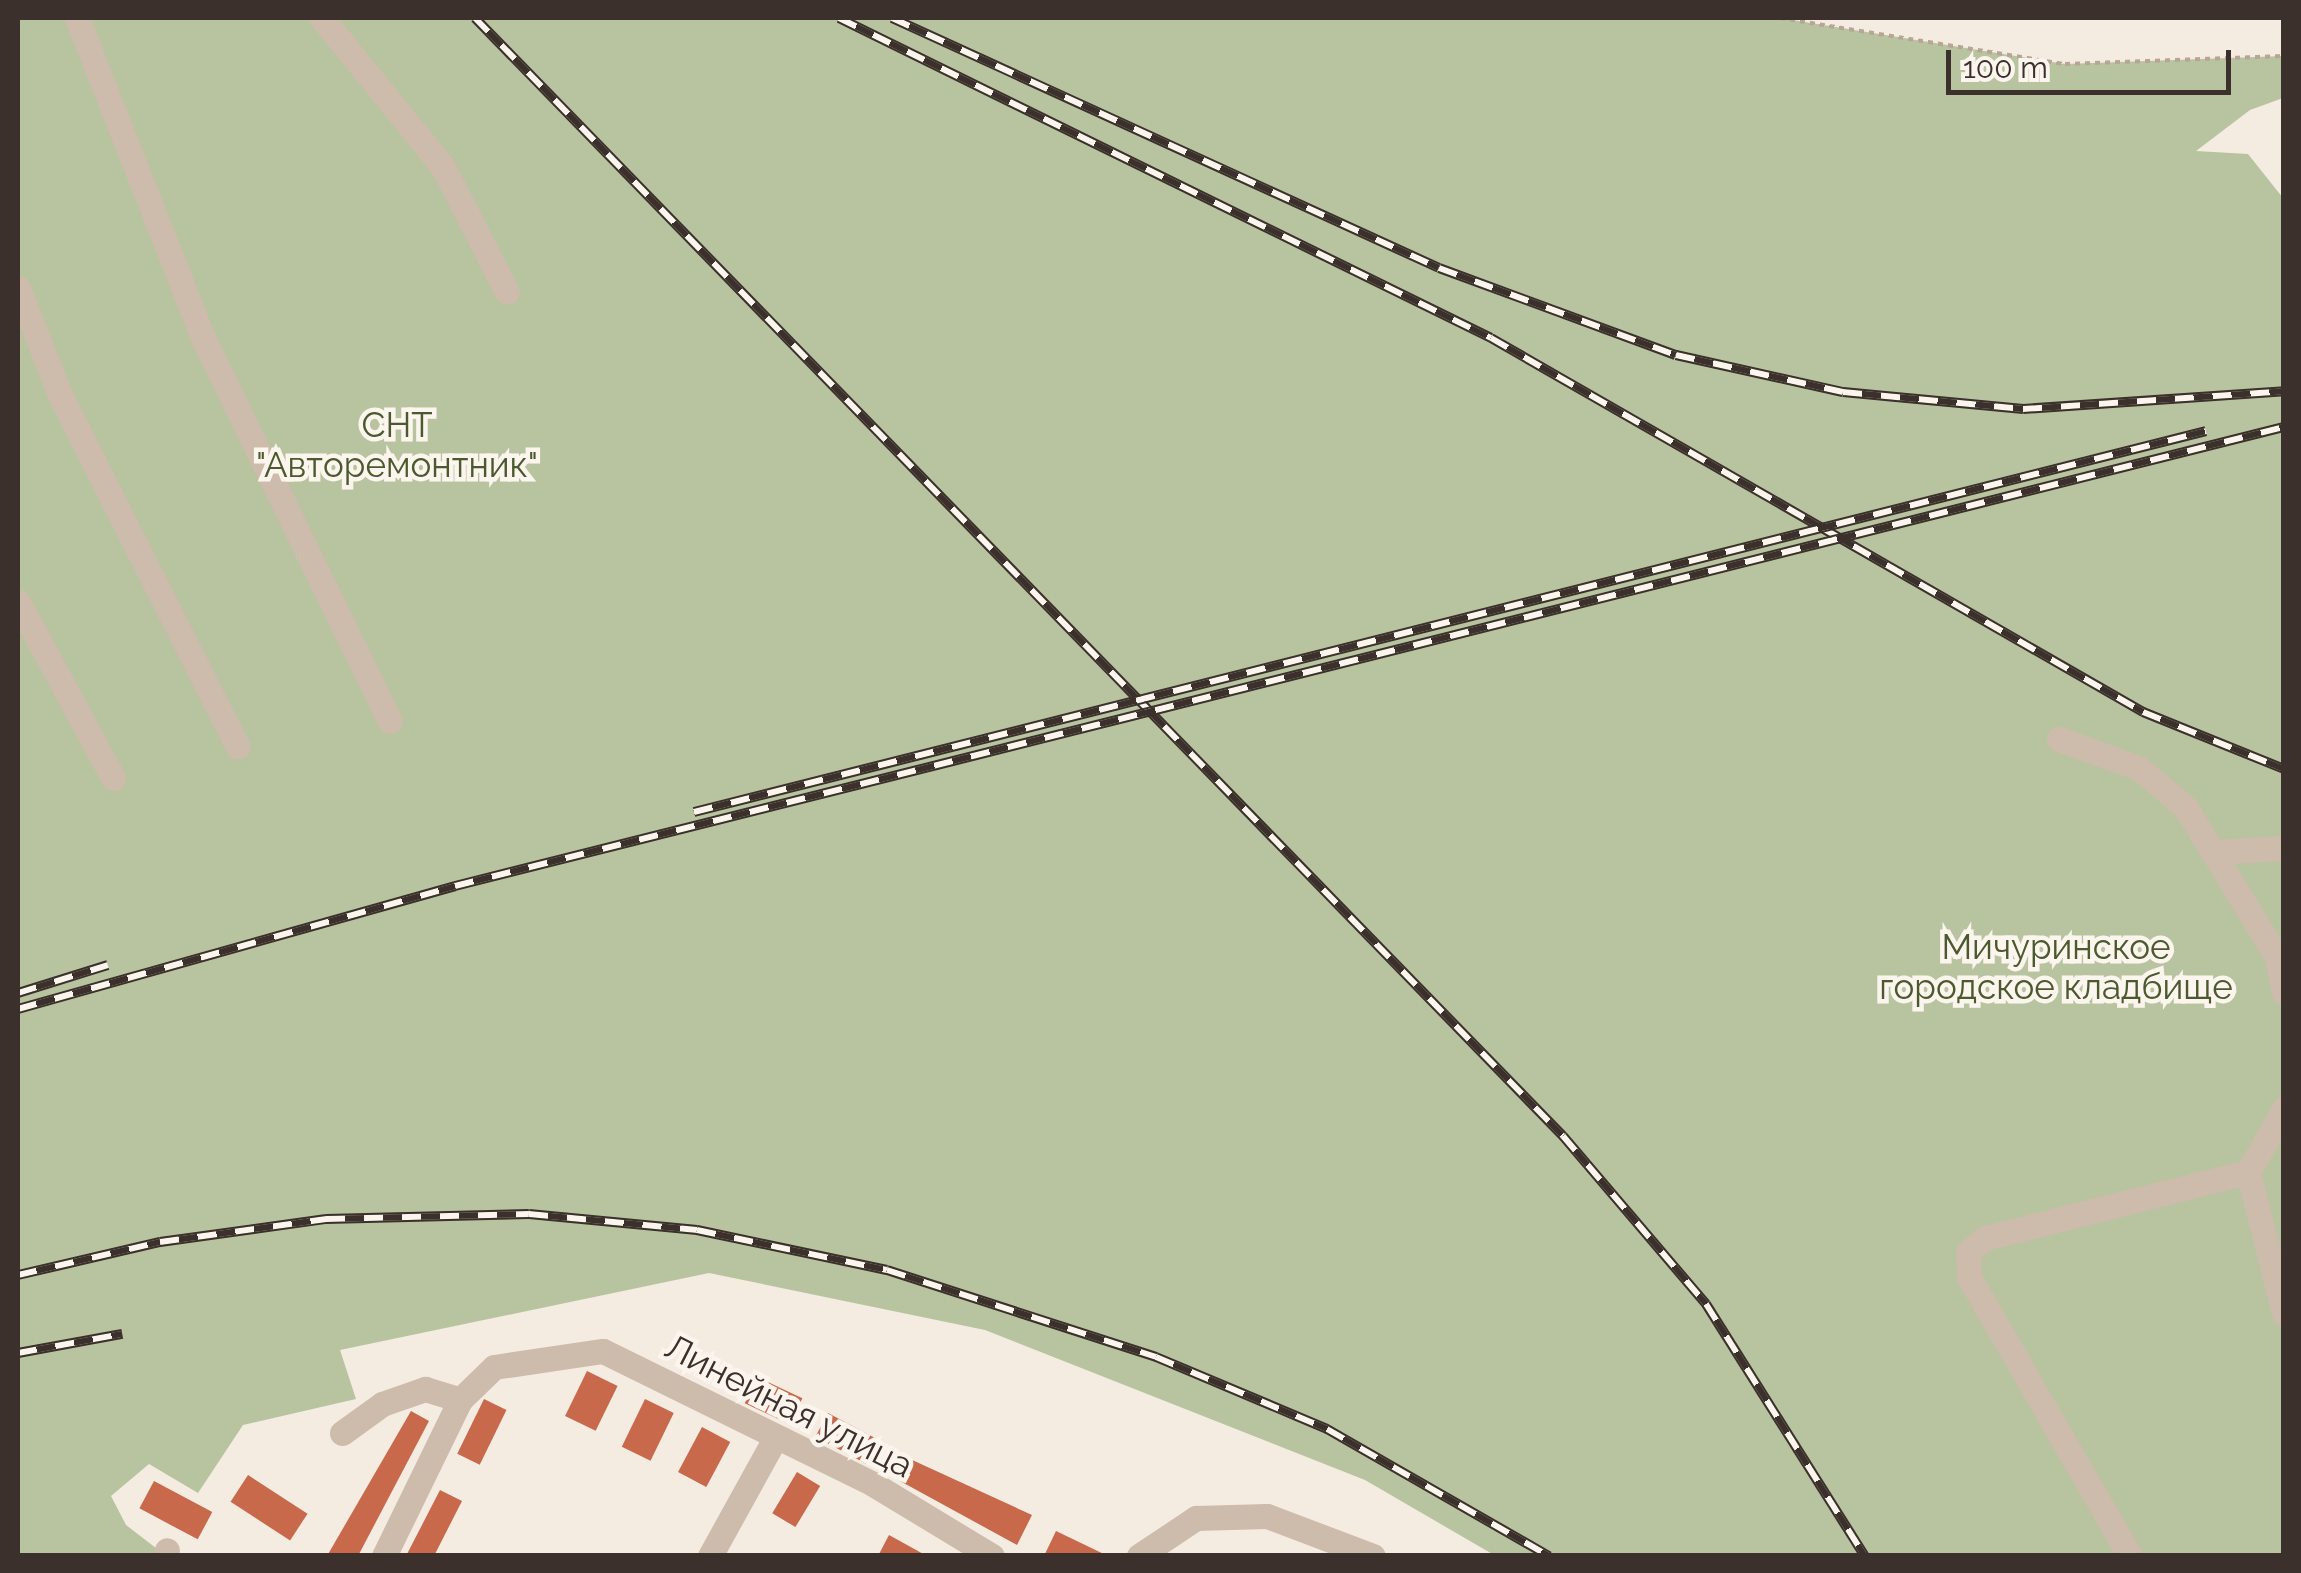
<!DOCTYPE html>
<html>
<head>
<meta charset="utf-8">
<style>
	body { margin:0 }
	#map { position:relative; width:2301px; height:1573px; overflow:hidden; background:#f4ebe1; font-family:Raleway,sans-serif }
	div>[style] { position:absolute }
	.green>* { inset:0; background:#b8c4a0 }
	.building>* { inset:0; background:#c8694b; transform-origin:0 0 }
	.path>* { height:4px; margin-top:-2px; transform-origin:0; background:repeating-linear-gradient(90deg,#b9a596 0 5px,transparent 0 10px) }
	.minor>* { height:25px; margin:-12.5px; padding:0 12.5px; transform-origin:12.5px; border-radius:12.5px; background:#cdbbac }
	.rail>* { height:10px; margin-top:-5px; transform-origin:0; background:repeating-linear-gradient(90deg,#fbf5ee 0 19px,#3b302b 0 38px); box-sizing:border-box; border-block:2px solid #3b302b }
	span { translate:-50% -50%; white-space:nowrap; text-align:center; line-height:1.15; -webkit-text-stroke:9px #fbf5ee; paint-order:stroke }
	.park-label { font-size:35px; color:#4a5a2e }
	.street-label { font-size:35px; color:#3b302b }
	.frame { position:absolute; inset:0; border:20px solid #3b302b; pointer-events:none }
	.scale { position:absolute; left:1946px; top:50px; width:285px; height:45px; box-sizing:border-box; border:5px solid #3b302b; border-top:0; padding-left:12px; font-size:30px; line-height:35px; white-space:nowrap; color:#3b302b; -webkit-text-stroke:8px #fbf5ee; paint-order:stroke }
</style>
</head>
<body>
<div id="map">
	<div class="green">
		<i style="clip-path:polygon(18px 18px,1780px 18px,2065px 64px,2283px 56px,2283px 98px,2250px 110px,2196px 151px,2248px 154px,2283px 198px,2283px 1555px,1494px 1555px,1365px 1480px,985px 1330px,709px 1273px,340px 1350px,356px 1399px,243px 1425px,198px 1493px,149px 1464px,111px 1496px,126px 1525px,165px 1555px,18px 1555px)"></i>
	</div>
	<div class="building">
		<i style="left:587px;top:1371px;width:34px;height:50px;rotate:26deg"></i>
		<i style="left:757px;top:1377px;width:50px;height:29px;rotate:25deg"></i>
		<i style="left:484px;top:1399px;width:25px;height:61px;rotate:26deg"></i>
		<i style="left:645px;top:1399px;width:32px;height:53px;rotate:26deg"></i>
		<i style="clip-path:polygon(411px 1411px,429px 1421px,358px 1556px,327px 1556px)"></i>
		<i style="left:828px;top:1413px;width:58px;height:27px;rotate:28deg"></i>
		<i style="left:702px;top:1427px;width:32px;height:51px;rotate:28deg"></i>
		<i style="clip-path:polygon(910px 1459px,1032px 1515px,1017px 1545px,900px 1481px)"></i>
		<i style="left:797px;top:1472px;width:27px;height:48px;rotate:31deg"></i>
		<i style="left:248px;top:1475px;width:71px;height:32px;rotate:33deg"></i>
		<i style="left:154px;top:1481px;width:66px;height:31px;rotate:28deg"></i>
		<i style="clip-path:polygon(440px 1490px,462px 1501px,434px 1556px,406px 1556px)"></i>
		<i style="clip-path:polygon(1056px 1531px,1108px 1556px,1044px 1556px)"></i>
		<i style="clip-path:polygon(889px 1535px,927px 1556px,878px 1556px)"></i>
	</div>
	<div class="path">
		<i style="left:1780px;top:18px;width:289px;rotate:9.2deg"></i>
		<i style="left:2065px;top:64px;width:219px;rotate:-2.1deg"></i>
	</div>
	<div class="minor">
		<i style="left:77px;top:18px;width:346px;rotate:68.5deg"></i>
		<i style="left:204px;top:340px;width:424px;rotate:64deg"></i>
		<i style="left:322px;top:18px;width:192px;rotate:50.9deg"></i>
		<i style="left:443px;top:167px;width:140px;rotate:62.9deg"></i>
		<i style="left:18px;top:288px;width:115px;rotate:68.6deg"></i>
		<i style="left:60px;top:395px;width:394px;rotate:63.2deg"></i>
		<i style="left:18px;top:602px;width:200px;rotate:61.6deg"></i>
		<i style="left:2059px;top:739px;width:85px;rotate:19.9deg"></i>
		<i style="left:2139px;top:768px;width:62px;rotate:40.4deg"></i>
		<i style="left:2186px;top:808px;width:175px;rotate:58.6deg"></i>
		<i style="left:2277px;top:957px;width:36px;rotate:79deg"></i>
		<i style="left:2213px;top:852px;width:71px;rotate:-3.2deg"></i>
		<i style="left:2248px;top:1172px;width:146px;rotate:75.7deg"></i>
		<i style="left:342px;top:1433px;width:49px;rotate:-35.9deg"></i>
		<i style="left:382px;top:1404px;width:46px;rotate:-19.2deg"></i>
		<i style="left:425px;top:1389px;width:37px;rotate:17deg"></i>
		<i style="left:165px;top:1556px;width:6px;rotate:-72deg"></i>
		<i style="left:384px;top:1556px;width:174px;rotate:-64deg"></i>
		<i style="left:460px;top:1400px;width:47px;rotate:-44.1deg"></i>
		<i style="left:494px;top:1367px;width:110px;rotate:-8.4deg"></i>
		<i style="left:603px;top:1351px;width:301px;rotate:26.2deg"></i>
		<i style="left:873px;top:1484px;width:139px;rotate:31.2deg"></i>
		<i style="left:710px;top:1556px;width:132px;rotate:-61.1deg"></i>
		<i style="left:1139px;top:1556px;width:69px;rotate:-33.7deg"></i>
		<i style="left:1196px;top:1518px;width:71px;rotate:-1.6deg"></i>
		<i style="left:1267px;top:1516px;width:113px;rotate:20.7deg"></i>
		<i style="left:2130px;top:1556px;width:322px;rotate:-120deg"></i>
		<i style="left:1969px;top:1277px;width:25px;rotate:-92deg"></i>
		<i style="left:1968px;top:1252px;width:22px;rotate:-39deg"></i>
		<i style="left:1985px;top:1238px;width:271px;rotate:-14.1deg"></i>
		<i style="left:2248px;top:1172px;width:73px;rotate:-60.3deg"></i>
	</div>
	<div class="rail">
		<i style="left:475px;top:18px;width:1560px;rotate:45.78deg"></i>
		<i style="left:1563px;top:1136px;width:221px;rotate:49.6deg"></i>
		<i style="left:1706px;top:1304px;width:298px;rotate:57.8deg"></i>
		<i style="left:839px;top:18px;width:726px;rotate:26.14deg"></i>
		<i style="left:1491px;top:338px;width:752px;rotate:29.84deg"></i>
		<i style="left:2143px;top:712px;width:152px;rotate:22deg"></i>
		<i style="left:892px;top:18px;width:601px;rotate:24.56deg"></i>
		<i style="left:1439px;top:268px;width:252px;rotate:20.2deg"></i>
		<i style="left:1676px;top:355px;width:171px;rotate:12.5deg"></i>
		<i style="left:1843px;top:392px;width:181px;rotate:5.4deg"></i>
		<i style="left:2023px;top:409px;width:262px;rotate:-3.9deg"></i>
		<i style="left:694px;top:812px;width:1559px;rotate:-14.14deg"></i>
		<i style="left:18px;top:993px;width:94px;rotate:-17.3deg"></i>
		<i style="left:18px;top:1009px;width:454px;rotate:-15.7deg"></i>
		<i style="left:455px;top:886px;width:1886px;rotate:-14.09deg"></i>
		<i style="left:18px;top:1275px;width:146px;rotate:-13.1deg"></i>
		<i style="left:160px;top:1242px;width:168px;rotate:-7.9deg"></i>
		<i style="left:326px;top:1219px;width:203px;rotate:-1.4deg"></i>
		<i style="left:529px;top:1214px;width:169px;rotate:5.4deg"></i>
		<i style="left:697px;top:1230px;width:194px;rotate:11.9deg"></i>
		<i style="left:887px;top:1270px;width:283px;rotate:17.9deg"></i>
		<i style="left:1156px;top:1357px;width:186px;rotate:22.8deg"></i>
		<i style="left:1327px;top:1429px;width:256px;rotate:29.8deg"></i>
		<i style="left:18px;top:1353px;width:106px;rotate:-10.4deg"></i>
	</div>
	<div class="park-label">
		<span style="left:397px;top:445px">СНТ<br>"Авторемонтник"</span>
		<span style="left:2056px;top:967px">Мичуринское<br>городское кладбище</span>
	</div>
	<div class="street-label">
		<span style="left:789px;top:1406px;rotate:27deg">Линейная улица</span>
	</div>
	<div class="frame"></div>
	<div class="scale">100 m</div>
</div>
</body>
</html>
